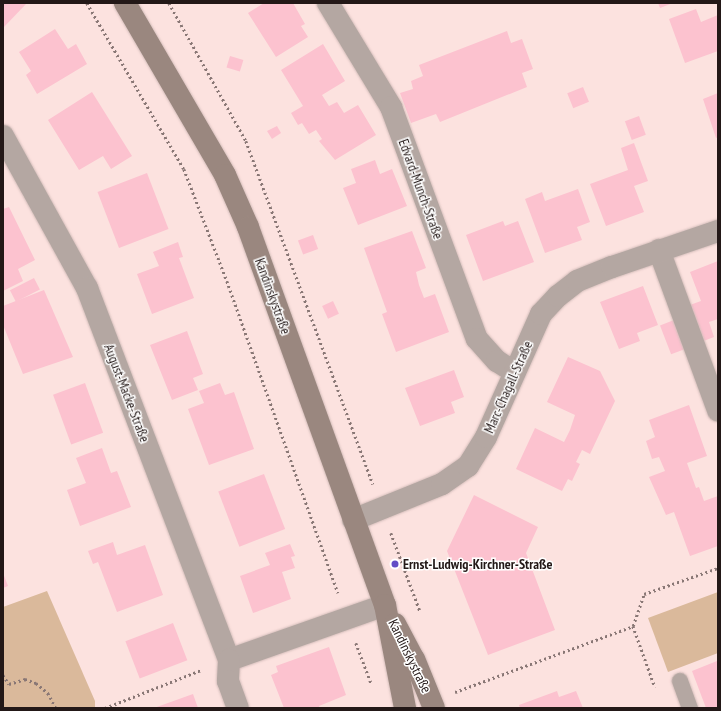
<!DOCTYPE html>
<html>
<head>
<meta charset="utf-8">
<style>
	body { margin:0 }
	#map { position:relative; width:721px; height:711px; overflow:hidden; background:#fce2df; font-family:"PT Sans Narrow",sans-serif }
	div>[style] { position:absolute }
	.green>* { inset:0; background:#dab99b }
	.building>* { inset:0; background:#fcc2cf; transform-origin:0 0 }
	.path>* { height:2.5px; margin-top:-1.25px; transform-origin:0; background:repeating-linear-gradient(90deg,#897775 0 2px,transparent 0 5px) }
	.roads { filter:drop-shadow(0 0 1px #d5bebb) drop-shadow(0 0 1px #d5bebb) }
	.lane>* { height:16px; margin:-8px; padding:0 8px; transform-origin:8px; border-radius:8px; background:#b4a7a2 }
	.street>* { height:22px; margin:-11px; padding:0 11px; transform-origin:11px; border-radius:11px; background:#b4a7a2 }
	.secondary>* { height:22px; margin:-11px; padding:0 11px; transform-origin:11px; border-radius:11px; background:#9a877f }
	.dots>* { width:11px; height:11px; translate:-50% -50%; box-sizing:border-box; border:2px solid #fff; border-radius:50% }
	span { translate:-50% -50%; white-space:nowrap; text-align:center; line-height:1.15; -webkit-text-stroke:3px #fff; paint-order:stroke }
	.street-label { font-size:14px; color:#231817 }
	.poi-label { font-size:14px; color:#231817; font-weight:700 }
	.left { translate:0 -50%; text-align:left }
	.frame { position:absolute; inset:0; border:4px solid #231817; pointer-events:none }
</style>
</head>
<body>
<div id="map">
	<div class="green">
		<i style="clip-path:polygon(47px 591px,95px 701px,95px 708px,3px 708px,3px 607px)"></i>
		<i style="clip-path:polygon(718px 592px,718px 653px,668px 672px,648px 618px)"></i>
	</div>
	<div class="building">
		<i style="clip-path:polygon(3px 3px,27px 3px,3px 28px)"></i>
		<i style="clip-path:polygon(264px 3px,293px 3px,305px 24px,301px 26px,308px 37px,276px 57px,248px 13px)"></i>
		<i style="clip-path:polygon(658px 3px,673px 3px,660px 8px)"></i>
		<i style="clip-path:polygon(696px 9px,701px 22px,718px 15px,718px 51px,685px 63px,669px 19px)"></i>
		<i style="clip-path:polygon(55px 29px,68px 49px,76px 44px,87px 64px,37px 94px,26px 75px,31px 71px,19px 52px)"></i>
		<i style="clip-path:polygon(507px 31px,511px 43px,522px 39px,533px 69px,522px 73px,527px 87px,440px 122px,436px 114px,411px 123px,400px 93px,413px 89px,411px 81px,423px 76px,419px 65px)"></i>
		<i style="clip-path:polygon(323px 44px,345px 81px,322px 95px,329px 106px,337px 102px,344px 113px,358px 105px,376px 135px,335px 160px,319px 141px,322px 139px,316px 130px,309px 134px,302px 123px,298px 125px,291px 113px,303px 106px,281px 70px)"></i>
		<i style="left:230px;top:56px;width:14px;height:12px;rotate:17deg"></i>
		<i style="left:583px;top:87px;width:16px;height:17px;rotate:68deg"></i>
		<i style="clip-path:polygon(92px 92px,132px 156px,111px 169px,103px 156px,79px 170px,48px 120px)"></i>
		<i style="clip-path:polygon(718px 93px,718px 137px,716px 138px,703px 99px)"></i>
		<i style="left:639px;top:116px;width:20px;height:15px;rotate:70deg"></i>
		<i style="clip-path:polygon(277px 126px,281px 133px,272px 139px,267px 131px)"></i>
		<i style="clip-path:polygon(634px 143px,648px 181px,634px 186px,644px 212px,606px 226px,590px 184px,628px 170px,621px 148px)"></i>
		<i style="clip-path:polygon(375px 160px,380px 174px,392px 169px,407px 206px,358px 225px,343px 188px,356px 183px,351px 169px)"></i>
		<i style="left:147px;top:173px;width:60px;height:53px;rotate:69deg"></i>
		<i style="clip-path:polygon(578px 189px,590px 222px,577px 227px,582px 240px,545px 253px,525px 199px,542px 192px,545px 201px)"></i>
		<i style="clip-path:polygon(9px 207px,35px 260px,18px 269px,23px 281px,3px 291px,3px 209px)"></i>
		<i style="clip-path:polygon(503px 221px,505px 226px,518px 221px,534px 262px,483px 281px,466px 235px)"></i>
		<i style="clip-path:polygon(412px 231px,426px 268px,416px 272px,419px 285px,424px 298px,435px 294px,449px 332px,396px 352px,382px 314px,387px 312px,364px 248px)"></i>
		<i style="left:313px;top:235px;width:15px;height:16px;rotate:70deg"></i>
		<i style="clip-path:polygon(178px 242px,183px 257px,179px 258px,194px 298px,152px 314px,137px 274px,159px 266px,153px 252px)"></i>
		<i style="clip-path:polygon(718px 261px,718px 319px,709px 322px,714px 337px,701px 342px,687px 306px,701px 301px,690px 272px)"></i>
		<i style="left:34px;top:278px;width:13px;height:27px;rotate:63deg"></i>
		<i style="clip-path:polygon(643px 286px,658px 325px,637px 333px,640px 341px,619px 349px,600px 302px)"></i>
		<i style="clip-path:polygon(44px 290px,73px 357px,23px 374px,3px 325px,3px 306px)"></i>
		<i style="left:333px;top:301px;width:14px;height:12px;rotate:65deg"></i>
		<i style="left:674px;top:320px;width:31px;height:15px;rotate:69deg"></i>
		<i style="clip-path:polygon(187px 331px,203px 374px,193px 378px,198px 390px,172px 400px,150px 345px)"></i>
		<i style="clip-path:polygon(568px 357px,600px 371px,615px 401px,590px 454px,582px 450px,576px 462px,580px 464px,572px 481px,568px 479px,562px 491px,516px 469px,535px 428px,564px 442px,570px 430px,575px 415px,547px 402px)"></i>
		<i style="clip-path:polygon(454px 370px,464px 397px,451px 402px,455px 413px,420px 426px,405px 388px)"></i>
		<i style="left:85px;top:383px;width:53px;height:34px;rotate:70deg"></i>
		<i style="clip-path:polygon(220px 383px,225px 395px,234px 392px,254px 449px,209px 465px,188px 409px,204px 403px,199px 391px)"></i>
		<i style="clip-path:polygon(689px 405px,707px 456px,687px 463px,696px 488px,699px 487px,704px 501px,718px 496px,718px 546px,690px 556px,674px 512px,666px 515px,649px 477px,665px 471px,659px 457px,652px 459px,646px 441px,655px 437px,649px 420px)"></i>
		<i style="clip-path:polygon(102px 448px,111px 473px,117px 471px,131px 507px,80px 526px,67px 490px,86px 483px,76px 458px)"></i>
		<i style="left:264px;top:474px;width:59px;height:49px;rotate:69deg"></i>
		<i style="clip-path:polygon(474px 495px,538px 527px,526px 553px,555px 630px,488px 655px,447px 551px)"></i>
		<i style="clip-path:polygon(113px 542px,117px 555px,145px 545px,163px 595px,117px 612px,98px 562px,93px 564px,88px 551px)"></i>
		<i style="clip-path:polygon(290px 544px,295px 556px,291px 557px,295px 568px,282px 572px,291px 599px,253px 613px,240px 576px,270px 565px,265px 553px)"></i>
		<i style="clip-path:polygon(3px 573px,8px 586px,3px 588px)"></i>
		<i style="left:173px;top:623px;width:40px;height:51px;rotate:69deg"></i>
		<i style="clip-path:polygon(329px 647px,346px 695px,319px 706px,320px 708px,284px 708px,271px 675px,278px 672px,276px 666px)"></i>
		<i style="clip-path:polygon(717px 661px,718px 708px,706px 708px,692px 671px)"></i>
		<i style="clip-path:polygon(557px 691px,559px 697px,576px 691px,583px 708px,520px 708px,519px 705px)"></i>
		<i style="clip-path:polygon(193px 694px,198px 708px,154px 708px)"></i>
	</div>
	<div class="path">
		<i style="left:87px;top:3px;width:192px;rotate:59.7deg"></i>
		<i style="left:184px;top:169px;width:120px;rotate:69deg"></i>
		<i style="left:227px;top:281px;width:331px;rotate:70.4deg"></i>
		<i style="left:169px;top:3px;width:158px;rotate:60.8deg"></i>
		<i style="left:246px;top:141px;width:366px;rotate:69.7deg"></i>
		<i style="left:391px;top:533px;width:83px;rotate:69.6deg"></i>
		<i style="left:633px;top:626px;width:34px;rotate:-71deg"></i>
		<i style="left:644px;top:594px;width:78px;rotate:-19.4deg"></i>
		<i style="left:356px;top:643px;width:43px;rotate:69.4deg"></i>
		<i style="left:3px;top:675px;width:11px;rotate:56deg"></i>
		<i style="left:9px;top:684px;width:17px;rotate:-17deg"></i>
		<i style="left:25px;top:679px;width:12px;rotate:20deg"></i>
		<i style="left:36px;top:683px;width:16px;rotate:40deg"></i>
		<i style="left:48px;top:693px;width:17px;rotate:62deg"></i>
		<i style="left:455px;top:692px;width:190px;rotate:-20.3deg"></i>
		<i style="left:633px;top:626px;width:65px;rotate:70.2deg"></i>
		<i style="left:105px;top:708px;width:103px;rotate:-21.6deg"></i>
	</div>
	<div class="roads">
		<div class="lane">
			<i style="left:680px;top:681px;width:29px;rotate:70deg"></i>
		</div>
		<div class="street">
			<i style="left:328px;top:3px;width:122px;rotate:58.8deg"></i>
			<i style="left:391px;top:107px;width:247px;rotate:69.7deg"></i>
			<i style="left:477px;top:339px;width:30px;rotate:48deg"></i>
			<i style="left:497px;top:361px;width:20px;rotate:33deg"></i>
			<i style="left:3px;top:136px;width:174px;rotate:61.1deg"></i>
			<i style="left:87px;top:288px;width:398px;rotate:69.1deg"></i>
			<i style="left:229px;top:660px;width:165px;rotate:-19.4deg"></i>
			<i style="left:659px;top:250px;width:171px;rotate:69.8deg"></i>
			<i style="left:353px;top:520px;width:96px;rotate:-22deg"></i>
			<i style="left:442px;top:484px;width:32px;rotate:-35deg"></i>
			<i style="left:468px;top:466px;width:34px;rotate:-58deg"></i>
			<i style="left:486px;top:437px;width:135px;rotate:-65.9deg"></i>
			<i style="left:541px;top:314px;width:25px;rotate:-47deg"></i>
			<i style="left:558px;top:296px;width:24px;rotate:-38deg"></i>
			<i style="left:577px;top:281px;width:38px;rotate:-22deg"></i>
			<i style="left:612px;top:267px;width:112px;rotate:-18.8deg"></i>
			<i style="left:229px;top:660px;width:21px;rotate:93deg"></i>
			<i style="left:228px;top:681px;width:29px;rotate:70deg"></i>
		</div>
		<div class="secondary">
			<i style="left:125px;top:3px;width:199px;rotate:59.8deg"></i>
			<i style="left:225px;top:175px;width:57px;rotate:66.1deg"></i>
			<i style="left:248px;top:227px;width:402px;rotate:70.1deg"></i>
			<i style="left:385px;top:605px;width:105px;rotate:79deg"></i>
			<i style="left:395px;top:624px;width:40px;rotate:62deg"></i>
			<i style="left:414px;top:659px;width:53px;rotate:67.8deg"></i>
		</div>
	</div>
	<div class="dots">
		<i style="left:395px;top:564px;background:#624dc6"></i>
	</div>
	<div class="street-label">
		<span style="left:421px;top:189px;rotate:70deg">Edvard-Munch-Straße</span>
		<span style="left:273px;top:296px;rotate:70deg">Kandinskystraße</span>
		<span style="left:508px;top:387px;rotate:-66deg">Marc-Chagall-Straße</span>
		<span style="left:127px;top:393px;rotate:69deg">August-Macke-Straße</span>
		<span style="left:410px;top:656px;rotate:64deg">Kandinskystraße</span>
	</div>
	<div class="poi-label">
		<span class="left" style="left:403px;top:564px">Ernst-Ludwig-Kirchner-Straße</span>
	</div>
	<div class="frame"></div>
</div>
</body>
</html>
